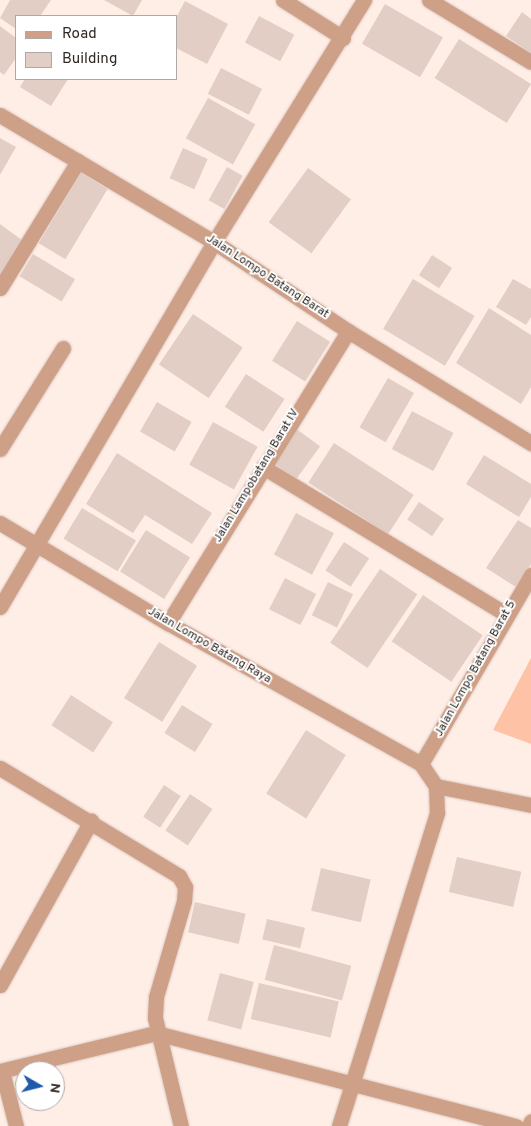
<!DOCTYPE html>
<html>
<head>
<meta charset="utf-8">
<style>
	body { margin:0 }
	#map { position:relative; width:531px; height:1126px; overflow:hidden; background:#ffeee6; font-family:Overpass,sans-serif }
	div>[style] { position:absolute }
	.green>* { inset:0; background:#fec3a6 }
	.building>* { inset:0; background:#e2cec5; transform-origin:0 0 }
	.roads { filter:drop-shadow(0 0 1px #dacac3) drop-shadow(0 0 1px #dacac3) }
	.lane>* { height:15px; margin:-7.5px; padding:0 7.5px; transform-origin:7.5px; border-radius:7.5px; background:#cfa088 }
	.street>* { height:15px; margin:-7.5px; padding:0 7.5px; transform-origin:7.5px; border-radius:7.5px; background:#cfa088 }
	span { translate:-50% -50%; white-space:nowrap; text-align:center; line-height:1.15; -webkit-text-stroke:4px #fff; paint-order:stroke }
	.street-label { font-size:12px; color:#302824 }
	.legend { position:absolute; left:15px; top:15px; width:162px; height:65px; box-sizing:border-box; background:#fff; border:1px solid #aca9a7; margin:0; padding:6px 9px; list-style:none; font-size:15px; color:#302824 }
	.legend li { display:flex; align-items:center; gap:10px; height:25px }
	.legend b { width:25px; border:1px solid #aca9a7 }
	.north { position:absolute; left:15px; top:1061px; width:50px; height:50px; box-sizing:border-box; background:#fff; border:1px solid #aca9a7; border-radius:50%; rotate:98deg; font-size:14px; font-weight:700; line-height:20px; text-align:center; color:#302824 }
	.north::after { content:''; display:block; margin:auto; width:18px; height:22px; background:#1f5aac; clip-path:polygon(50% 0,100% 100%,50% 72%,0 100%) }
</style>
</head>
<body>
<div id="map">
	<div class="green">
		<i style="clip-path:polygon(531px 658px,531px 744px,493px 730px)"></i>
	</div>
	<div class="building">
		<i style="clip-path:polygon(10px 0,51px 0,40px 16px,16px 16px,16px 29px,0 18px)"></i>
		<i style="clip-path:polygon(104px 0,142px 0,133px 16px)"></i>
		<i style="clip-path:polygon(185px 1px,228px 24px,207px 64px,176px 48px,176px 18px)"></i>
		<i style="left:385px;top:4px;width:67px;height:46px;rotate:30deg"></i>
		<i style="clip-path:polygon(522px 12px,531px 19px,531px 53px,506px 36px)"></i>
		<i style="left:259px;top:16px;width:40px;height:30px;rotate:28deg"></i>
		<i style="clip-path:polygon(0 26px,16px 38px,16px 58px,4px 75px,0 72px)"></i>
		<i style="left:459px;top:39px;width:85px;height:46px;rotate:32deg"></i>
		<i style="left:221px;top:68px;width:46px;height:29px;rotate:27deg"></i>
		<i style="clip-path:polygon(25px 79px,68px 79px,51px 106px,20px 87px)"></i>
		<i style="left:208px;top:98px;width:54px;height:46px;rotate:29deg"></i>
		<i style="clip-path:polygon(0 138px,16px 147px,0 175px)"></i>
		<i style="left:183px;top:148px;width:27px;height:33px;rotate:24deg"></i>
		<i style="left:227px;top:167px;width:18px;height:38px;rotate:29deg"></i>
		<i style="left:308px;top:168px;width:53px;height:67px;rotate:36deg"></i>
		<i style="left:81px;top:173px;width:31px;height:82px;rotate:31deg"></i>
		<i style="clip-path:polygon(0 224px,26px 243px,0 278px)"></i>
		<i style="left:33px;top:254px;width:49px;height:26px;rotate:31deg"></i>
		<i style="left:432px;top:255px;width:24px;height:24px;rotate:33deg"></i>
		<i style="left:413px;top:279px;width:72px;height:58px;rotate:31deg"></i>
		<i style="clip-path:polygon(513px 279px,531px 289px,531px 317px,526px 325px,496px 307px)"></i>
		<i style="clip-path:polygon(489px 308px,531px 335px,531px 387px,521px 404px,456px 363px)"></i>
		<i style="left:193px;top:314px;width:60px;height:61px;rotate:34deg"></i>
		<i style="left:297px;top:321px;width:39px;height:47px;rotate:32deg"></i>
		<i style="left:246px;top:374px;width:46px;height:39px;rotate:33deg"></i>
		<i style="left:388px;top:378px;width:30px;height:57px;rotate:30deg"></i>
		<i style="left:157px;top:402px;width:40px;height:34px;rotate:30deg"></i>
		<i style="left:412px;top:411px;width:47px;height:43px;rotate:28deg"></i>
		<i style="left:213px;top:422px;width:51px;height:49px;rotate:29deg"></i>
		<i style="left:295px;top:428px;width:31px;height:41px;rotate:36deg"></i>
		<i style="left:334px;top:443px;width:95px;height:47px;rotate:33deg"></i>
		<i style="clip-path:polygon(117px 453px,212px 513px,192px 544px,145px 515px,133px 533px,86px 504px)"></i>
		<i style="clip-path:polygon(484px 455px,531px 484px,531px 497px,519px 517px,466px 484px)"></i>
		<i style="left:419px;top:502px;width:30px;height:21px;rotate:34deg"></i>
		<i style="left:82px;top:508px;width:63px;height:36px;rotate:31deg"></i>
		<i style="left:296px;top:513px;width:43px;height:47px;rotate:28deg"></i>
		<i style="clip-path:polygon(518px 520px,531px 528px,531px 564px,516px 587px,486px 568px)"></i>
		<i style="left:146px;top:530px;width:52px;height:49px;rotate:32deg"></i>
		<i style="left:344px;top:542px;width:30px;height:34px;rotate:33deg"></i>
		<i style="left:380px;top:569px;width:45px;height:89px;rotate:34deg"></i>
		<i style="left:285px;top:578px;width:35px;height:35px;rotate:27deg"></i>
		<i style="left:328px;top:582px;width:28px;height:37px;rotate:26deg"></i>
		<i style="left:423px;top:595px;width:72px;height:56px;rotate:34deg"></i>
		<i style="left:159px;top:642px;width:45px;height:66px;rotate:32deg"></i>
		<i style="left:71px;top:695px;width:50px;height:36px;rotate:33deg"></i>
		<i style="left:182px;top:705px;width:36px;height:33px;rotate:32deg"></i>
		<i style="left:306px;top:730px;width:47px;height:75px;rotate:32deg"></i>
		<i style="left:164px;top:785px;width:20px;height:38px;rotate:33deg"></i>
		<i style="left:190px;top:794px;width:27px;height:44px;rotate:34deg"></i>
		<i style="left:457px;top:857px;width:66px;height:36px;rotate:13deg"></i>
		<i style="left:321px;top:868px;width:51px;height:44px;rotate:13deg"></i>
		<i style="left:195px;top:902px;width:52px;height:31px;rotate:13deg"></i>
		<i style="left:267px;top:919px;width:39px;height:21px;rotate:13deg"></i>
		<i style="left:274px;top:945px;width:80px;height:36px;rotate:15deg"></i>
		<i style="left:220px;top:973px;width:35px;height:49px;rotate:15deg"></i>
		<i style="left:259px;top:983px;width:82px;height:37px;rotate:13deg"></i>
	</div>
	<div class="roads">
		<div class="lane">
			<i style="left:0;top:449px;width:119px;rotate:-58deg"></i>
		</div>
		<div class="street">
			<i style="left:283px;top:0;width:71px;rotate:32.3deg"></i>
			<i style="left:429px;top:0;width:119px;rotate:31.3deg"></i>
			<i style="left:0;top:115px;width:249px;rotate:30.7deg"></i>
			<i style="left:214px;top:242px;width:161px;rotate:33.6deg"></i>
			<i style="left:348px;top:331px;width:215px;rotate:31.5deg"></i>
			<i style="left:0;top:288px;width:149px;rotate:-58.4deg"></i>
			<i style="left:263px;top:467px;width:284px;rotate:31.2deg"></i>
			<i style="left:0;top:523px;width:196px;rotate:30.8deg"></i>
			<i style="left:168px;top:623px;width:290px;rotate:29.1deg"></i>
			<i style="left:421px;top:764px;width:27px;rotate:56deg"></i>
			<i style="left:436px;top:786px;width:27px;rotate:88deg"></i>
			<i style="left:437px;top:813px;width:328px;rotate:107.4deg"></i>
			<i style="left:0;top:607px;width:423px;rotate:-59.6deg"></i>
			<i style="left:214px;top:242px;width:285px;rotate:-58.2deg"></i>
			<i style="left:168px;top:623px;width:343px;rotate:-58.3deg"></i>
			<i style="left:421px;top:764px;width:219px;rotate:-59.8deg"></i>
			<i style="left:0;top:768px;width:209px;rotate:31.1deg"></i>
			<i style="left:179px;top:876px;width:13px;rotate:61deg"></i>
			<i style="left:185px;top:887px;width:14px;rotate:94deg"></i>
			<i style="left:184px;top:901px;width:100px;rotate:106.3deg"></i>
			<i style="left:156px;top:997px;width:21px;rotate:93deg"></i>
			<i style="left:155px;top:1018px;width:111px;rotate:76.5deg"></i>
			<i style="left:436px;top:786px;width:97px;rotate:11.3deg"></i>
			<i style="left:0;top:985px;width:188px;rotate:-61deg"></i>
			<i style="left:0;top:1071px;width:161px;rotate:-13.7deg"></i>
			<i style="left:156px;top:1033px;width:372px;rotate:14.5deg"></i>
			<i style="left:2px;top:1071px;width:57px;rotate:75.7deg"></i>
			<i style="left:529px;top:1126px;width:5px;rotate:-68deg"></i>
		</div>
	</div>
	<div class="street-label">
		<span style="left:267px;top:277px;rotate:33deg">Jalan Lompo Batang Barat</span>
		<span style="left:257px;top:476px;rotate:-59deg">Jalan Lampobatang Barat IV</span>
		<span style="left:209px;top:646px;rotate:30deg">Jalan Lompo Batang Raya</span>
		<span style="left:476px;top:669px;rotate:-61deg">Jalan Lompo Batang Barat 5</span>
	</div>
	<ul class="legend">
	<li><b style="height:6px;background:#cfa088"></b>Road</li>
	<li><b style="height:14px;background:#e2cec5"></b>Building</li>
	</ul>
	<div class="north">N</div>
</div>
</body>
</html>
